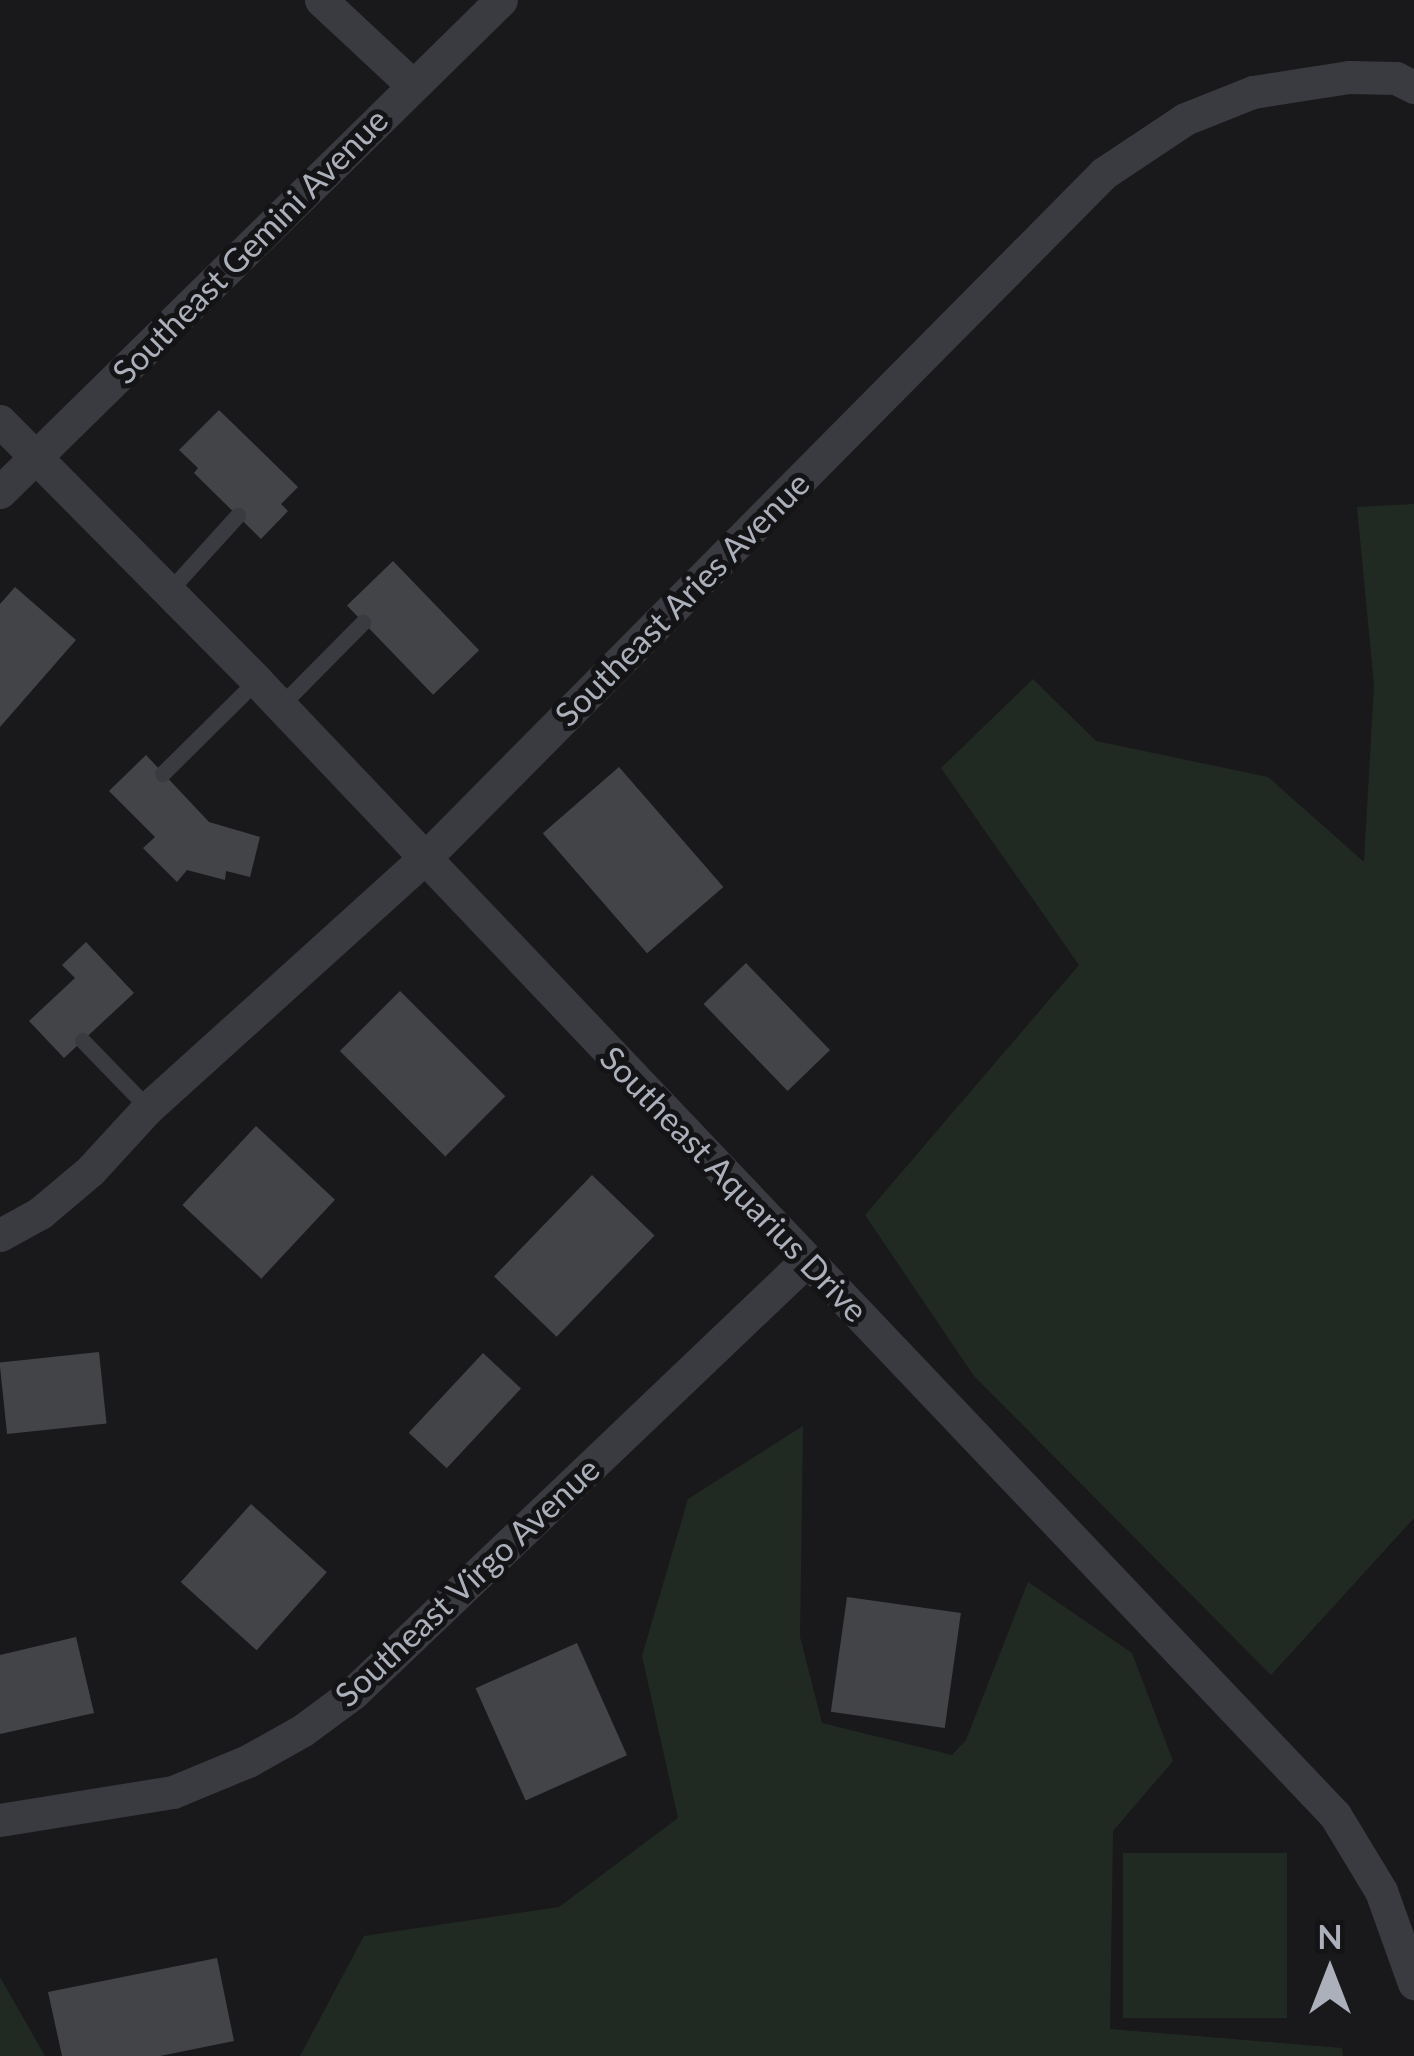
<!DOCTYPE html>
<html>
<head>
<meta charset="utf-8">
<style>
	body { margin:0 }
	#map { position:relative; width:1414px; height:2056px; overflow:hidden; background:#19191b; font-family:Lato,sans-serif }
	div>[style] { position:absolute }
	.green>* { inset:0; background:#212a22; transform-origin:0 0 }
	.building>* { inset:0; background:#434448; transform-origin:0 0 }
	.lane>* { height:16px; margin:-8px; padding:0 8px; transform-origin:8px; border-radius:8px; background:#3a3b40 }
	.street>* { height:33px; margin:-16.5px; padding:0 16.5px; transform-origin:16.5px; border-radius:16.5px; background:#3a3b40 }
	span { translate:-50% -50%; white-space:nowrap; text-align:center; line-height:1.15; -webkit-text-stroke:10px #141416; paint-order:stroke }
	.street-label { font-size:33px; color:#abb0bb }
	.north { position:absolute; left:1270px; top:1912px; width:120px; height:120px; -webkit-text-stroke:9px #141416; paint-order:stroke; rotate:0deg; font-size:33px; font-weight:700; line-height:48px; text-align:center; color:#abb0bb }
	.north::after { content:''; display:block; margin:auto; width:42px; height:54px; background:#abb0bb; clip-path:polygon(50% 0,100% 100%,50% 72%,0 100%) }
</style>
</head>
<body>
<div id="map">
	<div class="green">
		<i style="clip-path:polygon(1414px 504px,1414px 1518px,1271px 1675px,974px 1376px,865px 1215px,1079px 965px,941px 768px,1033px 679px,1096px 741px,1268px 777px,1364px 862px,1374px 685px,1357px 507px)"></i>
		<i style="clip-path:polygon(803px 1426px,800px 1637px,822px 1723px,952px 1755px,966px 1740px,1028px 1582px,1132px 1653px,1173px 1761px,1113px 1831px,1110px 2029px,1342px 2048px,1343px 2056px,300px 2056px,364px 1936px,559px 1907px,678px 1818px,642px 1656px,688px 1499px)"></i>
		<i style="left:1123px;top:1853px;width:164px;height:165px"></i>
		<i style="clip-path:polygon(0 1977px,45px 2056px,0 2056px)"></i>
	</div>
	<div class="building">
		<i style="clip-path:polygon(219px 410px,298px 487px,281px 504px,288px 511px,261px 539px,194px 473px,198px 468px,179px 450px)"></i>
		<i style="left:393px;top:561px;width:124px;height:64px;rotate:46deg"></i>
		<i style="clip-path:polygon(15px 587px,76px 640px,0 727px,0 604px)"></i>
		<i style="clip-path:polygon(146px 755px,209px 822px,260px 837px,250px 877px,226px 871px,225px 880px,187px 870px,177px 882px,143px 848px,155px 837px,109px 791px)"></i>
		<i style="left:619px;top:767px;width:159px;height:101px;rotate:49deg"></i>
		<i style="clip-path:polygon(86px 942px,134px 993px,64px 1058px,29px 1021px,75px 978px,62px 965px)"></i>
		<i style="left:746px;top:963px;width:121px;height:59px;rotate:46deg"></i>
		<i style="left:400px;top:991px;width:149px;height:85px;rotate:45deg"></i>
		<i style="left:256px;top:1126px;width:108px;height:108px;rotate:43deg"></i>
		<i style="left:592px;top:1175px;width:87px;height:141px;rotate:44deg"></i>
		<i style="left:99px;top:1352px;width:72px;height:100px;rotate:84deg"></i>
		<i style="left:483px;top:1353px;width:52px;height:109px;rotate:43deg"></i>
		<i style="left:251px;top:1504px;width:102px;height:105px;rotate:42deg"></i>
		<i style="left:847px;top:1597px;width:115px;height:116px;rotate:8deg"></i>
		<i style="clip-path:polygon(76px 1637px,94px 1713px,0 1734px,0 1655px)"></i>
		<i style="left:577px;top:1643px;width:123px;height:111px;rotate:66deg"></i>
		<i style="clip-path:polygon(217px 1958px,234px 2041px,160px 2056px,62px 2056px,48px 1992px)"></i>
	</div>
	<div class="lane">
		<i style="left:169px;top:592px;width:103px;rotate:-47.8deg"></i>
		<i style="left:281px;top:706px;width:117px;rotate:-45.3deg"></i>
		<i style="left:163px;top:774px;width:132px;rotate:-44.7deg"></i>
		<i style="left:83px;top:1041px;width:93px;rotate:45.9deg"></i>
	</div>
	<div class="street">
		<i style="left:321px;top:0;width:125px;rotate:43deg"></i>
		<i style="left:0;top:421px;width:366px;rotate:45.3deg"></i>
		<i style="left:257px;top:681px;width:1565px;rotate:46.45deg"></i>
		<i style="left:1335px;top:1815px;width:89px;rotate:58.8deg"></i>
		<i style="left:1381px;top:1891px;width:98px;rotate:70.3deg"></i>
		<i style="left:0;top:492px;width:702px;rotate:-44.48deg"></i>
		<i style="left:0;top:1235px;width:46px;rotate:-28.8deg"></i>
		<i style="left:40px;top:1213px;width:65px;rotate:-40deg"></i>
		<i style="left:90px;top:1171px;width:86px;rotate:-47.4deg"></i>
		<i style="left:148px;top:1108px;width:372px;rotate:-42.1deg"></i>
		<i style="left:424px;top:859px;width:966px;rotate:-45.25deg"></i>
		<i style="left:1104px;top:173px;width:97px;rotate:-33.7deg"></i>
		<i style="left:1185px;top:119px;width:73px;rotate:-21.7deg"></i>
		<i style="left:1253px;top:92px;width:97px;rotate:-8.9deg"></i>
		<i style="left:1349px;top:77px;width:47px;rotate:1.2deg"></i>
		<i style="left:1396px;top:78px;width:20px;rotate:27deg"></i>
		<i style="left:0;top:1820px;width:175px;rotate:-9.2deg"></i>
		<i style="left:173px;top:1792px;width:81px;rotate:-22.5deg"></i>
		<i style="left:248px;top:1761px;width:63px;rotate:-29.4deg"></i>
		<i style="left:303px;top:1730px;width:62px;rotate:-36.5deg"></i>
		<i style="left:353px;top:1693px;width:627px;rotate:-43.64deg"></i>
	</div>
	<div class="street-label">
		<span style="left:250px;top:246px;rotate:-45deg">Southeast Gemini Avenue</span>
		<span style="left:682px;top:599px;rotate:-45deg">Southeast Aries Avenue</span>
		<span style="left:734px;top:1184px;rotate:46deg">Southeast Aquarius Drive</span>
		<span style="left:467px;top:1582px;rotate:-43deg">Southeast Virgo Avenue</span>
	</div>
	<div class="north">N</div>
</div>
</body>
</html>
